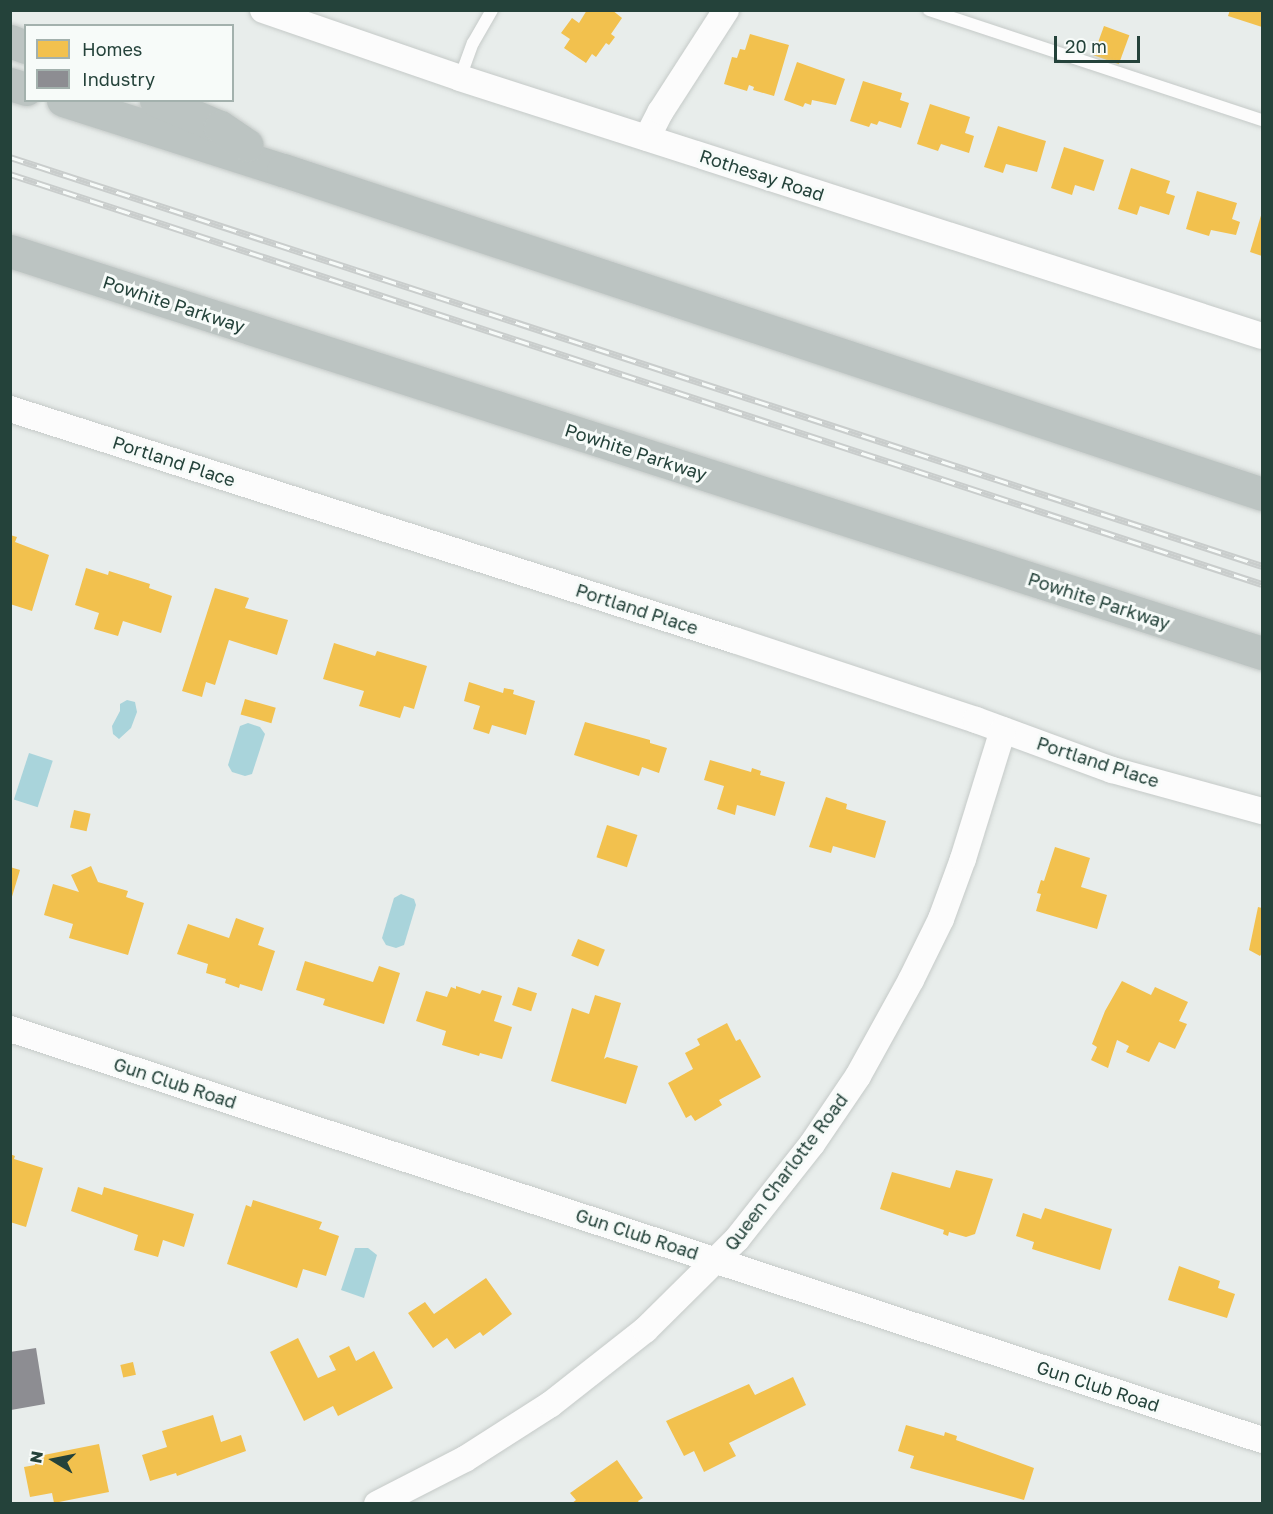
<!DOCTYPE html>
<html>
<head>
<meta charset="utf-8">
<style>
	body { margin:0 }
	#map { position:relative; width:1273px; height:1514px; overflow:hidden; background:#e8edeb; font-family:"Golos Text",sans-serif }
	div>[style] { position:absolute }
	.water>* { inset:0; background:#a9d4db; transform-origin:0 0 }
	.homes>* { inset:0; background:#f2c14e; transform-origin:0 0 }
	.industry>* { inset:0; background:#8d8d92 }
	.roads { filter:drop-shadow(0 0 2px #c5cac8) drop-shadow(0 0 2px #c5cac8) }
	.service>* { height:12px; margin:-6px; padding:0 6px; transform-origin:6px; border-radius:6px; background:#fcfcfc }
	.minor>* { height:26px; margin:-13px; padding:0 13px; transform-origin:13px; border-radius:13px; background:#fcfcfc }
	.motorway>* { height:33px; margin:-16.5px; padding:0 16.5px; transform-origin:16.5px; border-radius:16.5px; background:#bcc4c2 }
	.rail>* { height:7px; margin-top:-3.5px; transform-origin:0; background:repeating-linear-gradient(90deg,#f7fbf9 0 14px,#c9cdcc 0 28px); box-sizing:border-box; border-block:2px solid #c9cdcc }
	span { translate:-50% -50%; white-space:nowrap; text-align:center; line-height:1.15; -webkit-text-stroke:6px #f7fbf9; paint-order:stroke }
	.street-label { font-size:18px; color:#24423a }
	.frame { position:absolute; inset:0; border:12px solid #24423a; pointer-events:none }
	.legend { position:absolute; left:24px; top:24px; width:210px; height:78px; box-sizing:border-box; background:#f7fbf9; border:2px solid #a3b1ad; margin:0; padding:8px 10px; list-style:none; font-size:18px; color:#24423a }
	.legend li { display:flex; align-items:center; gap:12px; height:30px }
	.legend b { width:30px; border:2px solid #a3b1ad }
	.north { position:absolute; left:24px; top:1430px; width:60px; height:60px; -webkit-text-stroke:4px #f7fbf9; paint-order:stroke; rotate:280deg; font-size:16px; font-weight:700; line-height:24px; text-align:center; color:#24423a }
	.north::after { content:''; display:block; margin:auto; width:21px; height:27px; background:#24423a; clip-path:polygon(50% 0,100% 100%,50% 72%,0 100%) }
	.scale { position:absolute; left:1054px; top:36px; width:86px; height:27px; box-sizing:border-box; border:3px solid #24423a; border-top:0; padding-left:8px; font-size:18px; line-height:21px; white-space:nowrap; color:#24423a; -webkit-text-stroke:4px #f7fbf9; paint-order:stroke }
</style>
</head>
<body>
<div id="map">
	<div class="water">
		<i style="clip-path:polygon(127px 700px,135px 702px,137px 712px,131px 728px,119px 739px,113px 734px,112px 726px,120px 711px,120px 704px)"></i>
		<i style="clip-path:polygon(248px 723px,260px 727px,265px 734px,252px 774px,245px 776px,232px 772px,228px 765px,240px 726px)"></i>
		<i style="left:29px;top:753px;width:25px;height:49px;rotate:18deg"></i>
		<i style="clip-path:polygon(401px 894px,414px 899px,416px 905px,404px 945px,396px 948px,386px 945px,382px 938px,394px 898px)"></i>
		<i style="clip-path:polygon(355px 1248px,368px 1248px,377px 1255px,364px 1298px,341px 1290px)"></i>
	</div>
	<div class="homes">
		<i style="clip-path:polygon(587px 10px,612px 10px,622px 18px,611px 34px,615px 37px,609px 45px,606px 43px,596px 57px,592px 54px,586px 63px,564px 48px,570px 39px,561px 33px,572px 18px,579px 23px)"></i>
		<i style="clip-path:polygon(1230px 10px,1262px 10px,1262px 27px,1228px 16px)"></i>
		<i style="left:1104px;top:26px;width:27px;height:31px;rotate:20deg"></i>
		<i style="clip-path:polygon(750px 34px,789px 45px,774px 96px,753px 90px,754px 87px,749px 85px,747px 91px,724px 84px,732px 57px,737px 58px,740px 49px,745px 50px)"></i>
		<i style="clip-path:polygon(797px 62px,845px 79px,836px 105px,812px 100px,811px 105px,805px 103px,803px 107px,784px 100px)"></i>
		<i style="clip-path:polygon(863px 81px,902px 93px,900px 100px,909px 103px,901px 128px,879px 121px,877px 125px,871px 123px,869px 127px,850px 121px)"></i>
		<i style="clip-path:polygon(930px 104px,970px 117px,965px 133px,974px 136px,969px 153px,941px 144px,938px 151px,917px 144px)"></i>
		<i style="clip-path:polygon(998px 126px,1046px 141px,1037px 172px,1006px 164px,1003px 173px,984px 167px)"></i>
		<i style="clip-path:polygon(1064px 147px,1104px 160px,1094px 191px,1075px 185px,1072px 195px,1051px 188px)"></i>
		<i style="clip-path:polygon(1131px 168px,1170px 181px,1166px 193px,1175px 196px,1169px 215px,1140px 206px,1137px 215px,1118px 209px)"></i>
		<i style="clip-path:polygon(1197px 191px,1237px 203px,1232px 219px,1240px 222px,1236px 235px,1211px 230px,1209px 236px,1186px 229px)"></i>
		<i style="clip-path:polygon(1262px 212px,1262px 256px,1250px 252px)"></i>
		<i style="clip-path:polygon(10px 535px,17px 537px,15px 542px,49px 555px,32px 611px,10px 604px)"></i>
		<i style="clip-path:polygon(86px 568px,108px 575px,109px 571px,150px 584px,149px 588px,172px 596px,161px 633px,123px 621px,118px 636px,94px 629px,99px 613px,75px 605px)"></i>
		<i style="clip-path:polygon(215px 588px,249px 598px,245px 608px,288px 620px,277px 655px,229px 640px,215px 685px,206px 682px,202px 697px,182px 691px)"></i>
		<i style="clip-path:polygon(334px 643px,375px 656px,377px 651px,427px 666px,414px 709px,404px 706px,400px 718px,359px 706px,364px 691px,323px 679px)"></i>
		<i style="clip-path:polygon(469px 682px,503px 693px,504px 688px,514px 690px,513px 694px,535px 701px,526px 735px,492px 725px,489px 734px,473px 729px,480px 706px,464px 701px)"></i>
		<i style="left:245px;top:699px;width:32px;height:16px;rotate:16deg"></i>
		<i style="clip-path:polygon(585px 722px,650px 740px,650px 743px,667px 748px,659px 773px,642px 767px,639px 776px,574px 755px)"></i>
		<i style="clip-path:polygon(710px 760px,751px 772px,752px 768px,761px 771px,760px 775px,785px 782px,775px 816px,737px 805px,735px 815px,717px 809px,724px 786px,704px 780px)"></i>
		<i style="clip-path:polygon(826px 797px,847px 804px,846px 809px,886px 821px,875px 858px,833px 846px,831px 853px,809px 847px)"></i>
		<i style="left:74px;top:810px;width:17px;height:18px;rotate:13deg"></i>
		<i style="left:607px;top:825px;width:32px;height:34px;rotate:18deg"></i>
		<i style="clip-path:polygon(1055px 847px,1090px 858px,1081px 887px,1107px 895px,1097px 929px,1036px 911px,1041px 894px,1037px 893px,1041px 880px,1044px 881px)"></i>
		<i style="clip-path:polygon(91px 866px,98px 882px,128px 891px,126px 897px,144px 903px,128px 955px,69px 938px,73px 924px,44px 915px,53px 884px,79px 892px,71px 875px)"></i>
		<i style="clip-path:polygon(10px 867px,20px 870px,11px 900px,10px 900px)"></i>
		<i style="clip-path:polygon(1258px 907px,1262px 908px,1262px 953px,1260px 956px,1249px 950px)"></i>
		<i style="clip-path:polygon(236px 918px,264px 928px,258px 945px,275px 951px,262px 991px,240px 984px,239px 988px,225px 983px,226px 979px,206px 973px,208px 964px,177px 954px,188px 924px,229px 938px)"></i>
		<i style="left:578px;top:939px;width:29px;height:18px;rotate:22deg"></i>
		<i style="clip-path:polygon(305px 961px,373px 982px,379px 966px,400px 973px,384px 1024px,323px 1005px,325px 999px,296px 990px)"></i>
		<i style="clip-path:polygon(1122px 981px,1151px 995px,1155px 987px,1188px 1002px,1179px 1021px,1187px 1024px,1175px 1049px,1159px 1042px,1149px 1062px,1126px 1052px,1129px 1046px,1117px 1040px,1108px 1068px,1091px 1060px,1097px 1047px,1092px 1044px,1105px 1011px)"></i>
		<i style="clip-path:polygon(456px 986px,480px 994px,482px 990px,502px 996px,494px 1021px,512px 1027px,502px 1059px,480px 1053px,479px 1056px,442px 1045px,446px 1031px,416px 1021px,426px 991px,447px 997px,451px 987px,456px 989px)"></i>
		<i style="left:518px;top:987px;width:20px;height:19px;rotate:18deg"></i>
		<i style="clip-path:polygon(595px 995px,621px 1003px,604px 1059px,607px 1057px,638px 1066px,626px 1104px,551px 1081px,572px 1008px,589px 1014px)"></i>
		<i style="clip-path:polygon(727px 1023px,736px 1041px,740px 1039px,761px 1077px,719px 1100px,722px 1105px,695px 1121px,691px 1115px,686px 1118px,668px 1083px,693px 1069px,685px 1053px,700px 1045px,697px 1039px)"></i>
		<i style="clip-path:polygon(10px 1154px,15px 1156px,14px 1159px,43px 1168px,26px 1227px,10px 1222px)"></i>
		<i style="clip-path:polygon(956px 1170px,993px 1179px,975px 1234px,966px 1237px,949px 1232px,948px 1236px,943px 1234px,944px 1230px,880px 1209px,892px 1172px,950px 1188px)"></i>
		<i style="clip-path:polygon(78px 1187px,102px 1195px,104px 1187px,194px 1214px,184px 1247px,163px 1240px,158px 1257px,134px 1250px,138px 1235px,71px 1211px)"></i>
		<i style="clip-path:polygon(253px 1200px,322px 1222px,319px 1229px,339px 1236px,326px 1276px,303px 1269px,297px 1288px,227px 1264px,246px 1205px,251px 1207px)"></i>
		<i style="clip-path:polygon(1045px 1208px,1112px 1229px,1100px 1270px,1032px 1249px,1034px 1242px,1016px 1236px,1023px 1213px,1041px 1219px)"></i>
		<i style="clip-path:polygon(1179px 1266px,1220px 1281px,1218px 1288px,1235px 1294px,1227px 1318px,1168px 1300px)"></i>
		<i style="clip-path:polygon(486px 1278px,512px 1314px,483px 1336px,480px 1332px,455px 1349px,447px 1338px,433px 1348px,408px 1313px,425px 1302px,434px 1314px)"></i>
		<i style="clip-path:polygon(298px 1338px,318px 1378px,336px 1370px,329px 1356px,349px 1346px,356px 1361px,374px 1351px,393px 1388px,338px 1416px,333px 1406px,304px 1421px,270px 1352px)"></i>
		<i style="left:133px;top:1362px;width:13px;height:13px;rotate:77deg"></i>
		<i style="clip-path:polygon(793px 1377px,806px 1405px,729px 1443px,736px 1456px,704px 1472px,694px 1451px,684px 1456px,666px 1421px,749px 1384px,755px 1395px)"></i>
		<i style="clip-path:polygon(213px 1415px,221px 1442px,241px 1435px,246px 1451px,177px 1476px,176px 1473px,150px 1481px,142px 1455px,167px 1447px,162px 1431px)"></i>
		<i style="clip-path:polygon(906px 1425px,944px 1436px,945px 1432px,957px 1436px,956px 1440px,1034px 1468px,1024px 1500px,910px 1468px,914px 1456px,898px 1451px)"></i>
		<i style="clip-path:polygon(99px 1444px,109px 1492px,54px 1503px,52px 1493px,30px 1497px,24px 1467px,35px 1465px,34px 1457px)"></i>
		<i style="clip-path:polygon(617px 1460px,643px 1498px,638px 1501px,640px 1504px,571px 1504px,576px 1500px,570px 1493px)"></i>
	</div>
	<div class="industry">
		<i style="clip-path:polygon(36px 1348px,45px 1404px,11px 1410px,10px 1352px)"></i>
	</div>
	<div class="roads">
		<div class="service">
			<i style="left:929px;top:10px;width:351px;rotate:18.3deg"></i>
			<i style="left:460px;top:78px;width:37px;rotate:-70deg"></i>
			<i style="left:473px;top:43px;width:38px;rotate:-60deg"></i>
		</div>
		<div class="minor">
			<i style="left:263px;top:10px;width:208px;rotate:19deg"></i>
			<i style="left:460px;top:78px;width:842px;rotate:17.83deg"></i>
			<i style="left:647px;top:138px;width:30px;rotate:-63deg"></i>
			<i style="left:661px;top:111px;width:120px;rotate:-57.2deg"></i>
			<i style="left:10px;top:409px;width:760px;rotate:17.7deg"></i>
			<i style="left:734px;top:640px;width:255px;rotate:18.3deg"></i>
			<i style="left:976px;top:720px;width:145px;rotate:20.2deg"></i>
			<i style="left:1112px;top:770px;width:156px;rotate:15.3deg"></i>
			<i style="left:10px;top:1029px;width:1318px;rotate:18.17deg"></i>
			<i style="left:377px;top:1504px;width:99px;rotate:-27.1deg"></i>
			<i style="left:465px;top:1459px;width:102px;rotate:-32.6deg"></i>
			<i style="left:551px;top:1404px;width:120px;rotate:-38.2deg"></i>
			<i style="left:645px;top:1330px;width:129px;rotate:-44.7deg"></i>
			<i style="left:737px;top:1239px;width:121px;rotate:-51.7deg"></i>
			<i style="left:812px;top:1144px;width:82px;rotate:-55.9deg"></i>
			<i style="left:858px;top:1076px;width:110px;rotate:-61.1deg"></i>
			<i style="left:911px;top:980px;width:68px;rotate:-63.8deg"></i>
			<i style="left:941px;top:919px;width:64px;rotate:-69.9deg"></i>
			<i style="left:963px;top:859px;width:135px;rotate:-72.8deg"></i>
		</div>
		<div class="motorway">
			<i style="left:10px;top:41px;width:17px;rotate:21deg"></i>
			<i style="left:10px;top:84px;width:17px;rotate:17deg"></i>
			<i style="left:63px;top:100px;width:231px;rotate:17.7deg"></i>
			<i style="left:283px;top:170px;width:1031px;rotate:18.31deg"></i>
			<i style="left:156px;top:100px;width:69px;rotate:22.9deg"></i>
			<i style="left:220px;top:127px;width:32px;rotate:34deg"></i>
			<i style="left:10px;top:251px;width:1315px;rotate:17.8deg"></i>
		</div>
	</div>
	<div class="rail">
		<i style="left:10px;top:157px;width:1317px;rotate:18.09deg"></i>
		<i style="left:10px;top:174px;width:1317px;rotate:18.13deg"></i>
	</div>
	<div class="street-label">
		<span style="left:762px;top:175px;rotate:18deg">Rothesay Road</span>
		<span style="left:174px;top:304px;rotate:18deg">Powhite Parkway</span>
		<span style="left:636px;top:452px;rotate:18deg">Powhite Parkway</span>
		<span style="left:174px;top:461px;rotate:18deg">Portland Place</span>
		<span style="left:1099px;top:601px;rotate:18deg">Powhite Parkway</span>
		<span style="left:637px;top:609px;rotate:18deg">Portland Place</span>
		<span style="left:1098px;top:762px;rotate:18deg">Portland Place</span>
		<span style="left:175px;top:1083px;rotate:18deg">Gun Club Road</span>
		<span style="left:786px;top:1172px;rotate:-53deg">Queen Charlotte Road</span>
		<span style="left:637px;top:1234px;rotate:18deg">Gun Club Road</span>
		<span style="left:1098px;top:1386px;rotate:18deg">Gun Club Road</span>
	</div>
	<div class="frame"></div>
	<ul class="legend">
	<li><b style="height:16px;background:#f2c14e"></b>Homes</li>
	<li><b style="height:16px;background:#8d8d92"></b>Industry</li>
	</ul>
	<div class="north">N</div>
	<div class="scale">20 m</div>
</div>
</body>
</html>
